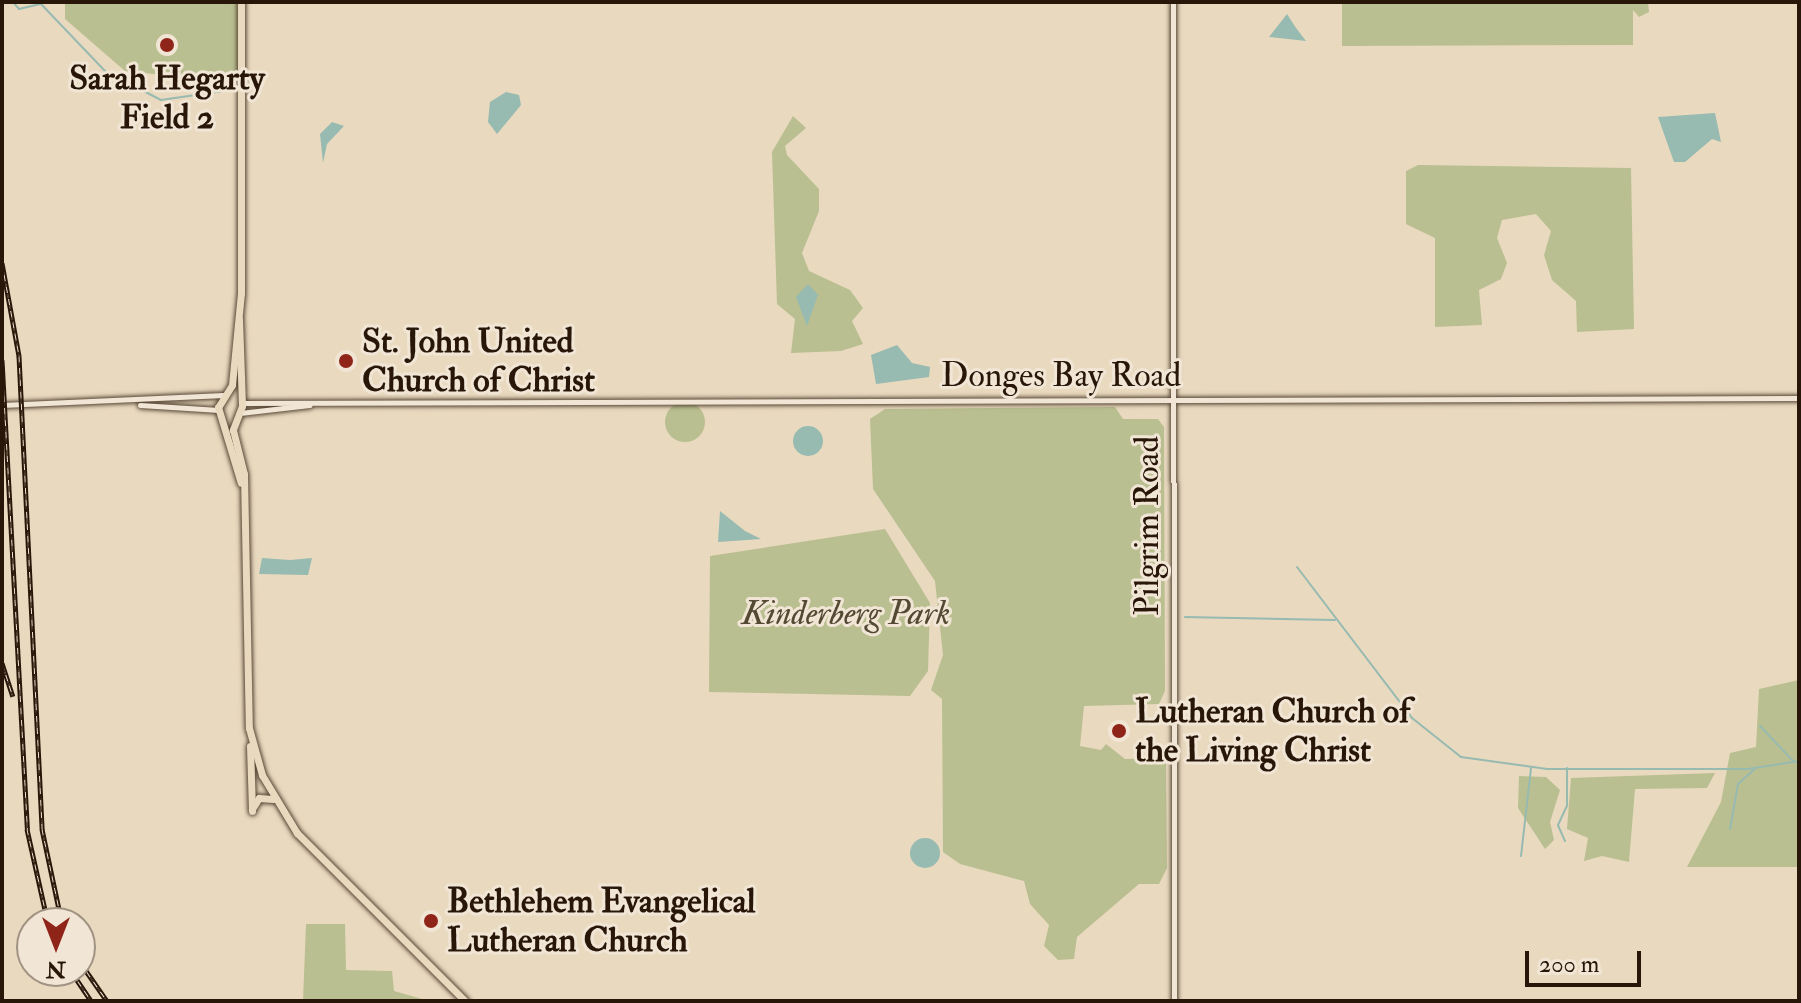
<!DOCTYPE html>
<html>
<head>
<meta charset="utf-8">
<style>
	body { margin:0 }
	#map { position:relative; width:1801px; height:1003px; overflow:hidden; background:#e9d9bf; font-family:"IM FELL Double Pica",serif }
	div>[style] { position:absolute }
	.green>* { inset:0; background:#b9bf90 }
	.round { border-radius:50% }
	.water>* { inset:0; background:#97bab1 }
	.stream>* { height:2px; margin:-1px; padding:0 1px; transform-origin:1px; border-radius:1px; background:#97bab1 }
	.roads { filter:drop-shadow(0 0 2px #584836) drop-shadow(0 0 2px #584836) }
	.minor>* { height:5px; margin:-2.5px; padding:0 2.5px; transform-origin:2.5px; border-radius:2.5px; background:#f1e6d5 }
	.major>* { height:7px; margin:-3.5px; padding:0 3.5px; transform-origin:3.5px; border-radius:3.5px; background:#e9d9bf }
	.rail>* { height:5px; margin-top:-2.5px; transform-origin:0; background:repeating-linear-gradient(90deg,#f1e6d5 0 6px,#281709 0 12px); box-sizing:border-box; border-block:2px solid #281709 }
	.dots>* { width:22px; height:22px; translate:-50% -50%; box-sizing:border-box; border:4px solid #f1e6d5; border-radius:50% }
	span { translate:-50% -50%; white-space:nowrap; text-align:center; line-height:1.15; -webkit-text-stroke:6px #f1e6d5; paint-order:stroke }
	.poi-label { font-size:34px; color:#281709; font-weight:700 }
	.left { translate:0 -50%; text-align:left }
	.street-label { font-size:34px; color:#281709 }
	.park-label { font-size:34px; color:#544932; font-style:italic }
	.frame { position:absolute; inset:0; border:4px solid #281709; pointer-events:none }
	.north { position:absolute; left:16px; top:907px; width:80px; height:80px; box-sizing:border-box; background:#f1e6d5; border:2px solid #a19383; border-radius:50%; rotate:180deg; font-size:22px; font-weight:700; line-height:32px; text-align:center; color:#281709 }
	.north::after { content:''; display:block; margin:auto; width:28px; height:36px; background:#8f2418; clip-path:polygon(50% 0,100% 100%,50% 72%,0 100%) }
	.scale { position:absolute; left:1525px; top:951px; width:116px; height:36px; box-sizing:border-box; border:4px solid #281709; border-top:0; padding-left:10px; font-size:24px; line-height:28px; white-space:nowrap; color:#281709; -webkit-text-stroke:6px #f1e6d5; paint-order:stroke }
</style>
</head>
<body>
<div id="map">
	<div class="green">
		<i style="clip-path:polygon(65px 2px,241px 2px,241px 73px,202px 79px,125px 71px,65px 19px)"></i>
		<i style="clip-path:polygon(1342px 2px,1648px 2px,1649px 12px,1639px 17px,1633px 10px,1633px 45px,1342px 46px)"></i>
		<i style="clip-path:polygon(793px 116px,806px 128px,785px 146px,787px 155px,819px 189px,819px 211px,802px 253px,809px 271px,850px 290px,863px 308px,852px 321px,863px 344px,841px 351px,791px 353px,795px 319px,777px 304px,772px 152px)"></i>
		<i style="clip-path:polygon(1418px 165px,1631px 168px,1634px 329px,1577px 332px,1576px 301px,1552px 280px,1544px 255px,1551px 231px,1536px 214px,1502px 220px,1497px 238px,1507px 263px,1501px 279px,1479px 290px,1482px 325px,1435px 327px,1435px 238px,1406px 224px,1406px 171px)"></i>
		<i class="round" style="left:665px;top:402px;width:40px;height:40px"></i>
		<i style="clip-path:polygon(1115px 407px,1123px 419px,1158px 419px,1164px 427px,1165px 691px,1159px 704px,1084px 706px,1080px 746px,1101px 750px,1106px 744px,1125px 759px,1166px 758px,1167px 868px,1159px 884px,1139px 884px,1077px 937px,1074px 959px,1058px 960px,1044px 946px,1049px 925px,1030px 904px,1024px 881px,960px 864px,943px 852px,942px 699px,931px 690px,943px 655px,935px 581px,873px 489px,870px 419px,885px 409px)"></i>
		<i style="clip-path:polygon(885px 529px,930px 603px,928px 671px,910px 696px,709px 692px,710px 556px)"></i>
		<i style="clip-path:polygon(1799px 680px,1799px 867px,1687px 867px,1721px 802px,1730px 753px,1756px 747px,1759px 689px)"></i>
		<i style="clip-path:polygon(1715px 773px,1707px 788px,1635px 789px,1629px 862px,1602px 856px,1584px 861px,1588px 838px,1567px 829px,1571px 778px)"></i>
		<i style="clip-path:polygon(1519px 776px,1546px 777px,1560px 790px,1550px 822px,1554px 840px,1545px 849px,1518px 808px)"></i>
		<i style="clip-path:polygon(306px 924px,345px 924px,346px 970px,392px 971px,394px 991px,429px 1001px,303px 1001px)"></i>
	</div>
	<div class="water">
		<i style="clip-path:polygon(1287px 14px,1296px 28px,1306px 41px,1269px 37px)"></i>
		<i style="clip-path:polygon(506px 92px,519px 95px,521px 105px,497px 134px,488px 122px,490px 102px)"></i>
		<i style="clip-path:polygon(1715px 113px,1721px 142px,1712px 139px,1685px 162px,1674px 162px,1658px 117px)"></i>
		<i style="clip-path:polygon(332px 122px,344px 126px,327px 144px,323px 163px,320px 134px)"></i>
		<i style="clip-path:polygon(808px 284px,818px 295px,807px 326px,796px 297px)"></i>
		<i style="clip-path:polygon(897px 345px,912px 363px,930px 367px,929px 377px,876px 384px,871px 355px)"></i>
		<i class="round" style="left:793px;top:426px;width:30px;height:30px"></i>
		<i style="clip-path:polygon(720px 511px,745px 531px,761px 539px,718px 542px)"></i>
		<i style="clip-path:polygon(262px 558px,290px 560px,312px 558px,308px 575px,259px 574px)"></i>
		<i class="round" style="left:910px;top:838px;width:30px;height:30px"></i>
	</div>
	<div class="stream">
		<i style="left:13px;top:2px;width:9px;rotate:49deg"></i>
		<i style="left:19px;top:9px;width:23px;rotate:-13deg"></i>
		<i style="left:41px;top:4px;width:93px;rotate:46.3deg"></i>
		<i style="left:105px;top:71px;width:63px;rotate:27.4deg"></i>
		<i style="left:161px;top:100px;width:77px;rotate:-8.2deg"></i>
		<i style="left:1297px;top:567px;width:190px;rotate:52.7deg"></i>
		<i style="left:1412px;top:718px;width:63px;rotate:38.5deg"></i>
		<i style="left:1461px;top:757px;width:87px;rotate:7.9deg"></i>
		<i style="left:1547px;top:769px;width:201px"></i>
		<i style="left:1748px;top:769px;width:52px;rotate:-8.9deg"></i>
		<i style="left:1185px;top:617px;width:150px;rotate:1.1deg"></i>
		<i style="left:1760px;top:726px;width:50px;rotate:46.6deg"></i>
		<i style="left:1730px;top:829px;width:46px;rotate:-79.9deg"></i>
		<i style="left:1738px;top:784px;width:24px;rotate:-42deg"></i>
		<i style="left:1565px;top:841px;width:17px;rotate:-114deg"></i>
		<i style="left:1558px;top:825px;width:21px;rotate:-65deg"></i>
		<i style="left:1567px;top:806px;width:38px;rotate:-90deg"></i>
		<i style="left:1521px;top:856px;width:89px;rotate:-83.5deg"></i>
	</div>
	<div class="roads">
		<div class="minor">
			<i style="left:1173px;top:2px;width:999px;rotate:89.94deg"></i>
			<i style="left:242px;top:403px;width:1557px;rotate:-0.18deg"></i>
			<i style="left:2px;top:405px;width:222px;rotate:-2.6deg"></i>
			<i style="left:140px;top:405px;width:79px;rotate:3.6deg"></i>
			<i style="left:240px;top:413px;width:70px;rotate:-6.5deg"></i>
		</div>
		<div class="major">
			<i style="left:241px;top:2px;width:291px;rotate:90deg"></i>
			<i style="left:241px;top:293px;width:92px;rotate:95.6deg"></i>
			<i style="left:232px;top:385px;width:26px;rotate:122deg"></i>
			<i style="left:218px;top:407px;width:79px;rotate:73.2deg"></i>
			<i style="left:239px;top:319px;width:87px;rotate:88deg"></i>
			<i style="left:242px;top:406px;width:26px;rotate:111deg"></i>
			<i style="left:233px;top:430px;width:45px;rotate:76deg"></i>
			<i style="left:244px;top:474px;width:254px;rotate:88.9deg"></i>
			<i style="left:249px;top:728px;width:49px;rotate:74.5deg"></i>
			<i style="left:262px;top:775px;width:68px;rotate:58.9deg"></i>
			<i style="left:297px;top:833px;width:238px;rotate:45deg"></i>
			<i style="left:250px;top:746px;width:65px;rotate:88.2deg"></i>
			<i style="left:252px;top:809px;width:13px;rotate:-58deg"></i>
			<i style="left:259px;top:798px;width:14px;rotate:4deg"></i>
		</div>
	</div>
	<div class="rail">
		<i style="left:2px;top:263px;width:95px;rotate:79.6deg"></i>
		<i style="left:19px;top:356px;width:474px;rotate:87.2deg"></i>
		<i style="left:42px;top:829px;width:96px;rotate:78deg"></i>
		<i style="left:2px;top:360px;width:470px;rotate:86.9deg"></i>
		<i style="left:27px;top:829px;width:96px;rotate:77.4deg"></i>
		<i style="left:2px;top:663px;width:35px;rotate:72deg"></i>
		<i style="left:80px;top:962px;width:47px;rotate:55.3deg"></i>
		<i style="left:71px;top:971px;width:36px;rotate:56deg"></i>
	</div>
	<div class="dots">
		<i style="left:167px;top:45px;background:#8f2418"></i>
		<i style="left:346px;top:361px;background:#8f2418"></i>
		<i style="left:1119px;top:731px;background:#8f2418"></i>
		<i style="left:431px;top:921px;background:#8f2418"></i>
	</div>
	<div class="poi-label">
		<span style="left:167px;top:98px">Sarah Hegarty<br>Field 2</span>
		<span class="left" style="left:362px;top:361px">St. John United<br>Church of Christ</span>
		<span class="left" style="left:1135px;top:731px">Lutheran Church of<br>the Living Christ</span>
		<span class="left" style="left:447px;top:921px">Bethlehem Evangelical<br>Lutheran Church</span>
	</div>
	<div class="street-label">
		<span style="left:1061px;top:376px">Donges Bay Road</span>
		<span style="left:1148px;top:526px;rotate:-90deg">Pilgrim Road</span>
	</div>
	<div class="park-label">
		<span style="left:846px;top:614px">Kinderberg Park</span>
	</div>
	<div class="frame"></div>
	<div class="north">N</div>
	<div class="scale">200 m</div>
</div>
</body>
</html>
